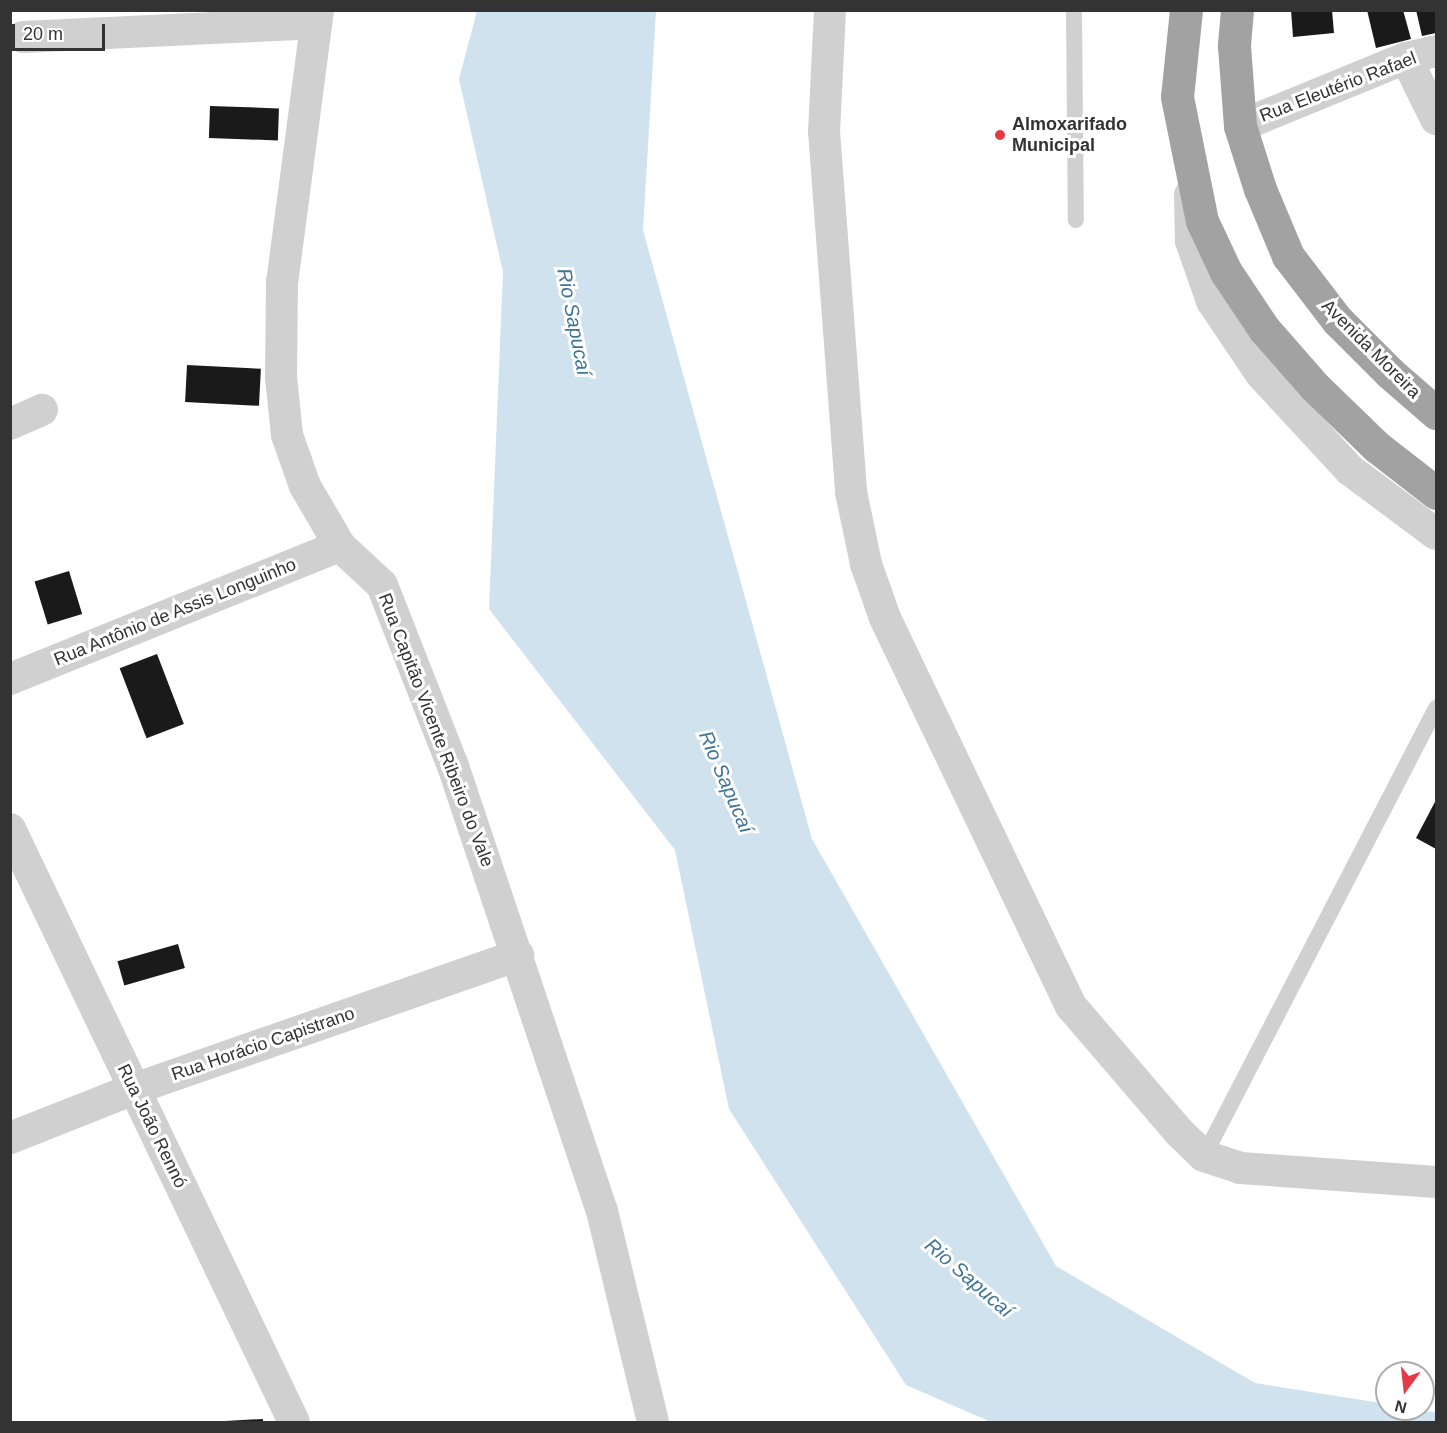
<!DOCTYPE html>
<html>
<head>
<meta charset="utf-8">
<style>
	body { margin:0 }
	#map { position:relative; width:1447px; height:1433px; overflow:hidden; background:#fff; font-family:Helvetica,sans-serif }
	div>[style] { position:absolute }
	.water>* { inset:0; background:#cfe2ee }
	.building>* { inset:0; background:#1a1a1a; transform-origin:0 0 }
	.service>* { height:16px; margin:-8px; padding:0 8px; transform-origin:8px; border-radius:8px; background:#d0d0d0 }
	.minor>* { height:32px; margin:-16px; padding:0 16px; transform-origin:16px; border-radius:16px; background:#d0d0d0 }
	.trunk>* { height:33px; margin:-16.5px; padding:0 16.5px; transform-origin:16.5px; border-radius:16.5px; background:#a2a2a2 }
	.dots>* { width:16px; height:16px; translate:-50% -50%; box-sizing:border-box; border:3px solid #fff; border-radius:50% }
	span { translate:-50% -50%; white-space:nowrap; text-align:center; line-height:1.15; -webkit-text-stroke:6px #fff; paint-order:stroke }
	.street-label { font-size:18px; color:#333 }
	.poi-label { font-size:18px; color:#333; font-weight:700 }
	.left { translate:0 -50%; text-align:left }
	.water-label { font-size:20px; color:#3f7597; font-style:italic }
	.frame { position:absolute; inset:0; border:12px solid #333; pointer-events:none }
	.north { position:absolute; left:1375px; top:1361px; width:60px; height:60px; box-sizing:border-box; background:#fff; border:2px solid #adadad; border-radius:50%; rotate:195deg; font-size:16px; font-weight:700; line-height:24px; text-align:center; color:#333 }
	.north::after { content:''; display:block; margin:auto; width:21px; height:27px; background:#e63946; clip-path:polygon(50% 0,100% 100%,50% 72%,0 100%) }
	.scale { position:absolute; left:12px; top:24px; width:93px; height:27px; box-sizing:border-box; border:3px solid #333; border-top:0; padding-left:8px; font-size:18px; line-height:21px; white-space:nowrap; color:#333; -webkit-text-stroke:4px #fff; paint-order:stroke }
</style>
</head>
<body>
<div id="map">
	<div class="water">
		<i style="clip-path:polygon(477px 11px,656px 11px,643px 230px,812px 839px,1056px 1266px,1255px 1383px,1387px 1404px,1387px 1409px,1436px 1412px,1436px 1422px,991px 1422px,906px 1385px,729px 1109px,675px 850px,489px 609px,503px 272px,459px 79px)"></i>
	</div>
	<div class="building">
		<i style="clip-path:polygon(1291px 10px,1332px 10px,1334px 33px,1293px 37px)"></i>
		<i style="clip-path:polygon(1367px 10px,1403px 10px,1411px 39px,1376px 48px)"></i>
		<i style="clip-path:polygon(1416px 10px,1436px 10px,1436px 33px,1422px 36px)"></i>
		<i style="left:210px;top:106px;width:69px;height:32px;rotate:2deg"></i>
		<i style="left:187px;top:365px;width:74px;height:37px;rotate:3deg"></i>
		<i style="left:69px;top:571px;width:45px;height:36px;rotate:73deg"></i>
		<i style="left:157px;top:654px;width:75px;height:40px;rotate:69deg"></i>
		<i style="clip-path:polygon(1436px 800px,1436px 849px,1416px 838px)"></i>
		<i style="left:178px;top:944px;width:25px;height:63px;rotate:74deg"></i>
		<i style="clip-path:polygon(263px 1419px,263px 1422px,225px 1422px,225px 1421px)"></i>
	</div>
	<div class="service">
		<i style="left:1074px;top:10px;width:210px;rotate:89.5deg"></i>
		<i style="left:1204px;top:1156px;width:505px;rotate:-62.62deg"></i>
	</div>
	<div class="minor">
		<i style="left:318px;top:10px;width:274px;rotate:97.5deg"></i>
		<i style="left:282px;top:282px;width:95px;rotate:90.6deg"></i>
		<i style="left:281px;top:377px;width:58px;rotate:84.1deg"></i>
		<i style="left:287px;top:435px;width:54px;rotate:70.6deg"></i>
		<i style="left:305px;top:486px;width:69px;rotate:59.7deg"></i>
		<i style="left:340px;top:546px;width:57px;rotate:42.9deg"></i>
		<i style="left:382px;top:585px;width:194px;rotate:68.6deg"></i>
		<i style="left:453px;top:766px;width:469px;rotate:71.5deg"></i>
		<i style="left:602px;top:1211px;width:217px;rotate:76.4deg"></i>
		<i style="left:830px;top:10px;width:121px;rotate:92.8deg"></i>
		<i style="left:824px;top:131px;width:362px;rotate:85.7deg"></i>
		<i style="left:851px;top:492px;width:74px;rotate:78.2deg"></i>
		<i style="left:866px;top:564px;width:57px;rotate:70.6deg"></i>
		<i style="left:885px;top:618px;width:430px;rotate:64.4deg"></i>
		<i style="left:1071px;top:1006px;width:167px;rotate:49.4deg"></i>
		<i style="left:1180px;top:1133px;width:33px;rotate:44deg"></i>
		<i style="left:1204px;top:1156px;width:38px;rotate:18deg"></i>
		<i style="left:1240px;top:1168px;width:196px;rotate:4.1deg"></i>
		<i style="left:23px;top:37px;width:293px;rotate:-2.7deg"></i>
		<i style="left:1406px;top:58px;width:68px;rotate:63.8deg"></i>
		<i style="left:1240px;top:126px;width:179px;rotate:-22.3deg"></i>
		<i style="left:1406px;top:58px;width:31px;rotate:-13deg"></i>
		<i style="left:1190px;top:195px;width:46px;rotate:88.8deg"></i>
		<i style="left:1191px;top:241px;width:64px;rotate:70.7deg"></i>
		<i style="left:1212px;top:301px;width:88px;rotate:56.1deg"></i>
		<i style="left:1261px;top:374px;width:131px;rotate:47.2deg"></i>
		<i style="left:1350px;top:470px;width:107px;rotate:36.7deg"></i>
		<i style="left:10px;top:424px;width:35px;rotate:-24deg"></i>
		<i style="left:10px;top:679px;width:356px;rotate:-22deg"></i>
		<i style="left:10px;top:829px;width:657px;rotate:64.41deg"></i>
		<i style="left:10px;top:1138px;width:133px;rotate:-21.6deg"></i>
		<i style="left:134px;top:1089px;width:407px;rotate:-19.2deg"></i>
	</div>
	<div class="trunk">
		<i style="left:1186px;top:10px;width:87px;rotate:95.9deg"></i>
		<i style="left:1177px;top:97px;width:126px;rotate:78.6deg"></i>
		<i style="left:1202px;top:221px;width:56px;rotate:64.8deg"></i>
		<i style="left:1226px;top:272px;width:69px;rotate:56.3deg"></i>
		<i style="left:1264px;top:329px;width:77px;rotate:48.7deg"></i>
		<i style="left:1315px;top:387px;width:86px;rotate:44.1deg"></i>
		<i style="left:1377px;top:447px;width:75px;rotate:37.9deg"></i>
		<i style="left:1237px;top:10px;width:36px;rotate:95deg"></i>
		<i style="left:1234px;top:46px;width:80px;rotate:85.7deg"></i>
		<i style="left:1240px;top:126px;width:66px;rotate:72.4deg"></i>
		<i style="left:1260px;top:189px;width:73px;rotate:67.3deg"></i>
		<i style="left:1288px;top:256px;width:81px;rotate:52.6deg"></i>
		<i style="left:1337px;top:320px;width:75px;rotate:45deg"></i>
		<i style="left:1390px;top:373px;width:61px;rotate:41deg"></i>
	</div>
	<div class="dots">
		<i style="left:1000px;top:135px;background:#e63946"></i>
	</div>
	<div class="street-label">
		<span style="left:1338px;top:87px;rotate:-21deg">Rua Eleutério Rafael</span>
		<span style="left:1371px;top:349px;rotate:45deg">Avenida Moreira</span>
		<span style="left:175px;top:612px;rotate:-22deg">Rua Antônio de Assis Longuinho</span>
		<span style="left:436px;top:730px;rotate:69deg">Rua Capitão Vicente Ribeiro do Vale</span>
		<span style="left:263px;top:1044px;rotate:-19deg">Rua Horácio Capistrano</span>
		<span style="left:152px;top:1126px;rotate:64deg">Rua João Rennó</span>
	</div>
	<div class="poi-label">
		<span class="left" style="left:1012px;top:135px">Almoxarifado<br>Municipal</span>
	</div>
	<div class="water-label">
		<span style="left:574px;top:322px;rotate:79deg">Rio Sapucaí</span>
		<span style="left:726px;top:782px;rotate:67deg">Rio Sapucaí</span>
		<span style="left:969px;top:1278px;rotate:41deg">Rio Sapucaí</span>
	</div>
	<div class="frame"></div>
	<div class="north">N</div>
	<div class="scale">20 m</div>
</div>
</body>
</html>
